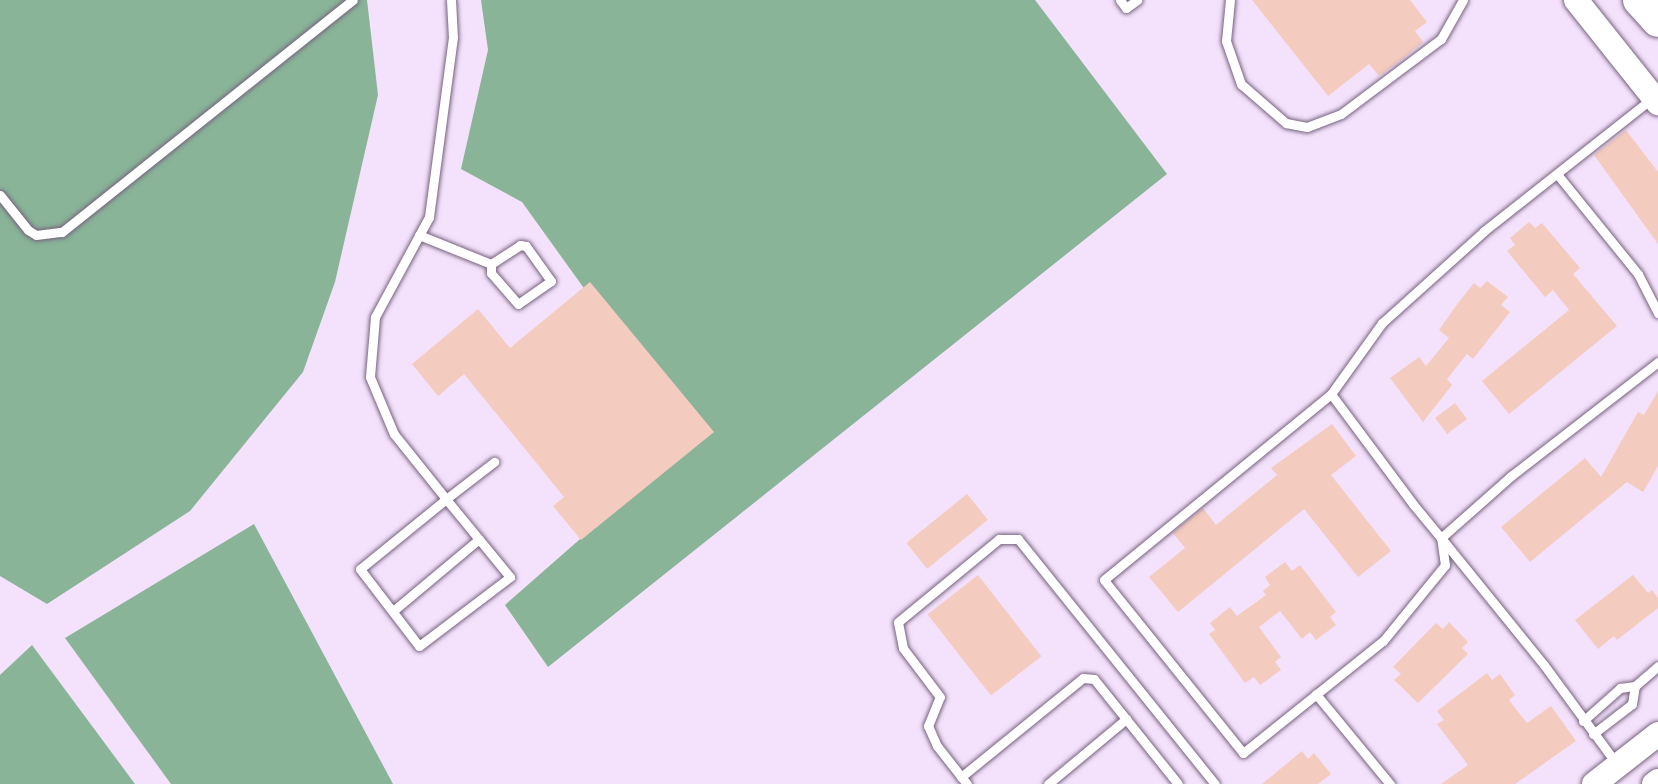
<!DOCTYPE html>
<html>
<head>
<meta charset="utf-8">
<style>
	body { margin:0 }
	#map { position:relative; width:1658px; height:784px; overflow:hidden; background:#f4e2fc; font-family:Karla,sans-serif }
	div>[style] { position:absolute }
	.forest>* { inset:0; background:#89b498 }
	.building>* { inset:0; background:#f4cbbf; transform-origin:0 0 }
	.roads { filter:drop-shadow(0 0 2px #76627e) drop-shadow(0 0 2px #76627e) }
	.service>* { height:9px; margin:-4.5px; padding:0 4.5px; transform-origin:4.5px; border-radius:4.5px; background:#fff }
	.secondary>* { height:24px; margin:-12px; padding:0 12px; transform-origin:12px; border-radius:12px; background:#fff }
	.motorway>* { height:32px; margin:-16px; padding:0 16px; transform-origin:16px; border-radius:16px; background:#fff }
	span { translate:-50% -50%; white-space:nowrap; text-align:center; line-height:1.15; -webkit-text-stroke:8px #fff; paint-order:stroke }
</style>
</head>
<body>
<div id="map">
	<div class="forest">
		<i style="clip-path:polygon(0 0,367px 0,378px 95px,335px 282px,303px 372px,190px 511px,47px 604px,0 576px)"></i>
		<i style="clip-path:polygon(481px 0,1035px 0,1167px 174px,548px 667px,505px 605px,693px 440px,522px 202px,461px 169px,488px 50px)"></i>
		<i style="clip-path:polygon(254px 524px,393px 784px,171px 784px,65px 638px)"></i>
		<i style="clip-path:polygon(32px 645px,135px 784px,0 784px,0 675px)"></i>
	</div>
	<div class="building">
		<i style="clip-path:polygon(1252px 0,1410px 0,1427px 22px,1415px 31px,1423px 42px,1401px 60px,1379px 76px,1369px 64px,1328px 96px)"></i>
		<i style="clip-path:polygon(1626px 130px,1658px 172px,1658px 244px,1594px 155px)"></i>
		<i style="clip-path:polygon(1529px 222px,1535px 228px,1542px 223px,1580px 268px,1573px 274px,1617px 326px,1509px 414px,1482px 381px,1569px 310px,1553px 290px,1545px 297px,1507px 251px,1515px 245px,1510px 238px)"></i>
		<i style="clip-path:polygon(1487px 281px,1508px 297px,1501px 305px,1510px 312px,1473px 359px,1467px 354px,1447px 379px,1452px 385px,1423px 422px,1390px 378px,1419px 357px,1426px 366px,1449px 338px,1439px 330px,1458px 303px,1474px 283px,1480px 288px)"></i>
		<i style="clip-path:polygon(590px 282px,714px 432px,581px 540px,553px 506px,564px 497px,464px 374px,438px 396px,412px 364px,478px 309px,510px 348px)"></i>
		<i style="clip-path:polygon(1658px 391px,1658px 466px,1643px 492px,1627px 482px,1530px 562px,1501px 527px,1585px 458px,1601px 477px,1638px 412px,1644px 415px)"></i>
		<i style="left:1455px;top:403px;width:20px;height:25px;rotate:53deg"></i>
		<i style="clip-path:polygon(1332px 424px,1356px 456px,1331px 475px,1391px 551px,1358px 577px,1304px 509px,1178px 612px,1149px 577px,1185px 548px,1173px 533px,1203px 508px,1216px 525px,1277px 475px,1271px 468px)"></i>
		<i style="left:967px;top:494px;width:33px;height:78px;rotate:51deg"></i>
		<i style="clip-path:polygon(1285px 562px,1292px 571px,1300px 565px,1336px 612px,1330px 617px,1336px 625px,1316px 640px,1310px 632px,1302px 639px,1280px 611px,1259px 627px,1281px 657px,1275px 662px,1281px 670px,1260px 685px,1254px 677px,1245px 683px,1209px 634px,1215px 630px,1210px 623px,1230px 607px,1237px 616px,1266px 595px,1263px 591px,1270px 585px,1265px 577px)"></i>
		<i style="left:978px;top:575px;width:103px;height:64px;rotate:52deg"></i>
		<i style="clip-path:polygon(1633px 575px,1648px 593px,1652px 590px,1658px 598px,1658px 608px,1617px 640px,1614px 636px,1598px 649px,1575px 620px)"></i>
		<i style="clip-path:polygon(1449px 622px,1468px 642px,1462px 648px,1468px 654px,1418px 703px,1394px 680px,1401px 674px,1393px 667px,1436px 623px,1443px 629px)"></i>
		<i style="clip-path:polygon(1487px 673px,1492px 680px,1500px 674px,1515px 695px,1509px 700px,1527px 723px,1551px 706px,1576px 741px,1515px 784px,1441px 784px,1468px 765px,1437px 724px,1444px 720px,1437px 711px)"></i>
		<i style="clip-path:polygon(1302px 751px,1308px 759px,1314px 753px,1331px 774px,1318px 784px,1262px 784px)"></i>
	</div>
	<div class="roads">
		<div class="service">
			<i style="left:451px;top:0;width:37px;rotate:87deg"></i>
			<i style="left:453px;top:37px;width:182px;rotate:97.6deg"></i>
			<i style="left:429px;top:217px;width:114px;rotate:118.4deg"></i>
			<i style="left:375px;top:317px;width:60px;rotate:94.8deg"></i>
			<i style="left:370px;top:377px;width:62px;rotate:67.2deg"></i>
			<i style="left:394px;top:434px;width:83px;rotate:51.3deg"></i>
			<i style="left:446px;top:499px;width:101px;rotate:50.6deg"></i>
			<i style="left:510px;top:577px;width:114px;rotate:142.8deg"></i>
			<i style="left:419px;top:646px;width:97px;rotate:-127.5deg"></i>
			<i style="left:360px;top:569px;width:111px;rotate:-39.1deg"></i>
			<i style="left:446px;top:499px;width:61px;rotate:-37.6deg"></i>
			<i style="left:1120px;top:0;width:10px;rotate:53deg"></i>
			<i style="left:1126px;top:8px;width:14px;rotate:-36deg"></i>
			<i style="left:1230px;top:0;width:41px;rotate:95.6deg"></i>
			<i style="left:1226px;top:41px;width:46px;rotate:70.8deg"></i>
			<i style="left:1241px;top:84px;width:60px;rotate:40.9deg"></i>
			<i style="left:1286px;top:123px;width:21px;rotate:11deg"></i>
			<i style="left:1307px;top:127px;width:36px;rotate:-21deg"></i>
			<i style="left:1341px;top:114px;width:125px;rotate:-36.9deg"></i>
			<i style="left:1441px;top:39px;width:45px;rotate:-60.6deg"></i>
			<i style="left:1557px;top:174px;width:129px;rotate:51deg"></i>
			<i style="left:1638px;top:274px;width:44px;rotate:62.9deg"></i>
			<i style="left:0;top:195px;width:45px;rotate:51.3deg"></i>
			<i style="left:28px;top:230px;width:9px;rotate:32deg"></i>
			<i style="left:36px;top:235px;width:26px;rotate:-7deg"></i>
			<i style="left:62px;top:232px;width:372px;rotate:-38.6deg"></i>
			<i style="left:419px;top:235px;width:78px;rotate:21.9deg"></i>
			<i style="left:491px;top:264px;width:35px;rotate:-33deg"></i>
			<i style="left:520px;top:245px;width:6px;rotate:9deg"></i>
			<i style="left:526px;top:246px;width:43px;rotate:54.5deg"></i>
			<i style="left:551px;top:281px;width:40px;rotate:145.1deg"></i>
			<i style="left:518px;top:304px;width:41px;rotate:-131.1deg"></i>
			<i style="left:491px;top:273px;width:9px;rotate:-90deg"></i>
			<i style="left:1331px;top:394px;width:87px;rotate:-54.3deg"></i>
			<i style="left:1382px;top:323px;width:137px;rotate:-42deg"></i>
			<i style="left:1484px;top:231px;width:213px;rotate:-38.3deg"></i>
			<i style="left:393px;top:611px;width:112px;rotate:-39.9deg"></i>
			<i style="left:1316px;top:694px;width:117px;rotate:50.6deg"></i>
			<i style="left:1583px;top:721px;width:50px;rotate:-41.7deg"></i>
			<i style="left:1620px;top:688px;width:15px;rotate:-8deg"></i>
			<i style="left:1635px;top:686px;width:30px;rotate:-41deg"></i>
			<i style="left:1593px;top:734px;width:49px;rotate:-37.6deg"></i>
			<i style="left:1632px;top:704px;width:18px;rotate:-81deg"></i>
			<i style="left:1616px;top:763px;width:122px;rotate:-126.3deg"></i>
			<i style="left:1544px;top:665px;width:164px;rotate:-129deg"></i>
			<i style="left:1441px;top:538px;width:44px;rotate:-129.5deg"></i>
			<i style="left:1413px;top:504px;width:137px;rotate:-126.7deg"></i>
			<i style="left:1331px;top:394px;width:293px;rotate:140.7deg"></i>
			<i style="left:1104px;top:580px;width:222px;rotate:51.2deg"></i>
			<i style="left:1243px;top:753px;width:179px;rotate:-38.7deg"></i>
			<i style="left:1383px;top:641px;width:98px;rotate:-50.8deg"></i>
			<i style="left:1445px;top:565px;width:27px;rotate:-98deg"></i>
			<i style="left:1441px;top:538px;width:94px;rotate:-41.5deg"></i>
			<i style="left:1511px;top:476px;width:186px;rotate:-37.8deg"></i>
			<i style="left:961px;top:777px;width:157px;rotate:-39.1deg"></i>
			<i style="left:1083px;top:678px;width:11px;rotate:5deg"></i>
			<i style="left:1094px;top:679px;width:134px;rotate:51.3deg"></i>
			<i style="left:967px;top:784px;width:48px;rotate:-128.3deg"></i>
			<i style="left:937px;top:746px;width:22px;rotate:-114deg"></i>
			<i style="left:928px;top:726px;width:31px;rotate:-68deg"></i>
			<i style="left:940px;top:697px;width:61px;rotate:-127.1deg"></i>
			<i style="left:903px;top:648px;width:26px;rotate:-101deg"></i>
			<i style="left:898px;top:622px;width:131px;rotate:-39.4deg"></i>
			<i style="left:999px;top:539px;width:19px"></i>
			<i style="left:1018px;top:539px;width:314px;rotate:51.2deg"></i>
			<i style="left:1048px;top:784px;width:102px;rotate:-39.8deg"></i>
		</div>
		<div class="secondary">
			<i style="left:1576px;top:0;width:132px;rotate:51.5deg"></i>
			<i style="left:1594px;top:784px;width:81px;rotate:-38deg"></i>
			<i style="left:1654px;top:784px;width:5px;rotate:-37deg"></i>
		</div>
		<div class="motorway">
			<i style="left:1639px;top:0;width:28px;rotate:48deg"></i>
		</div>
	</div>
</div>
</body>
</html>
